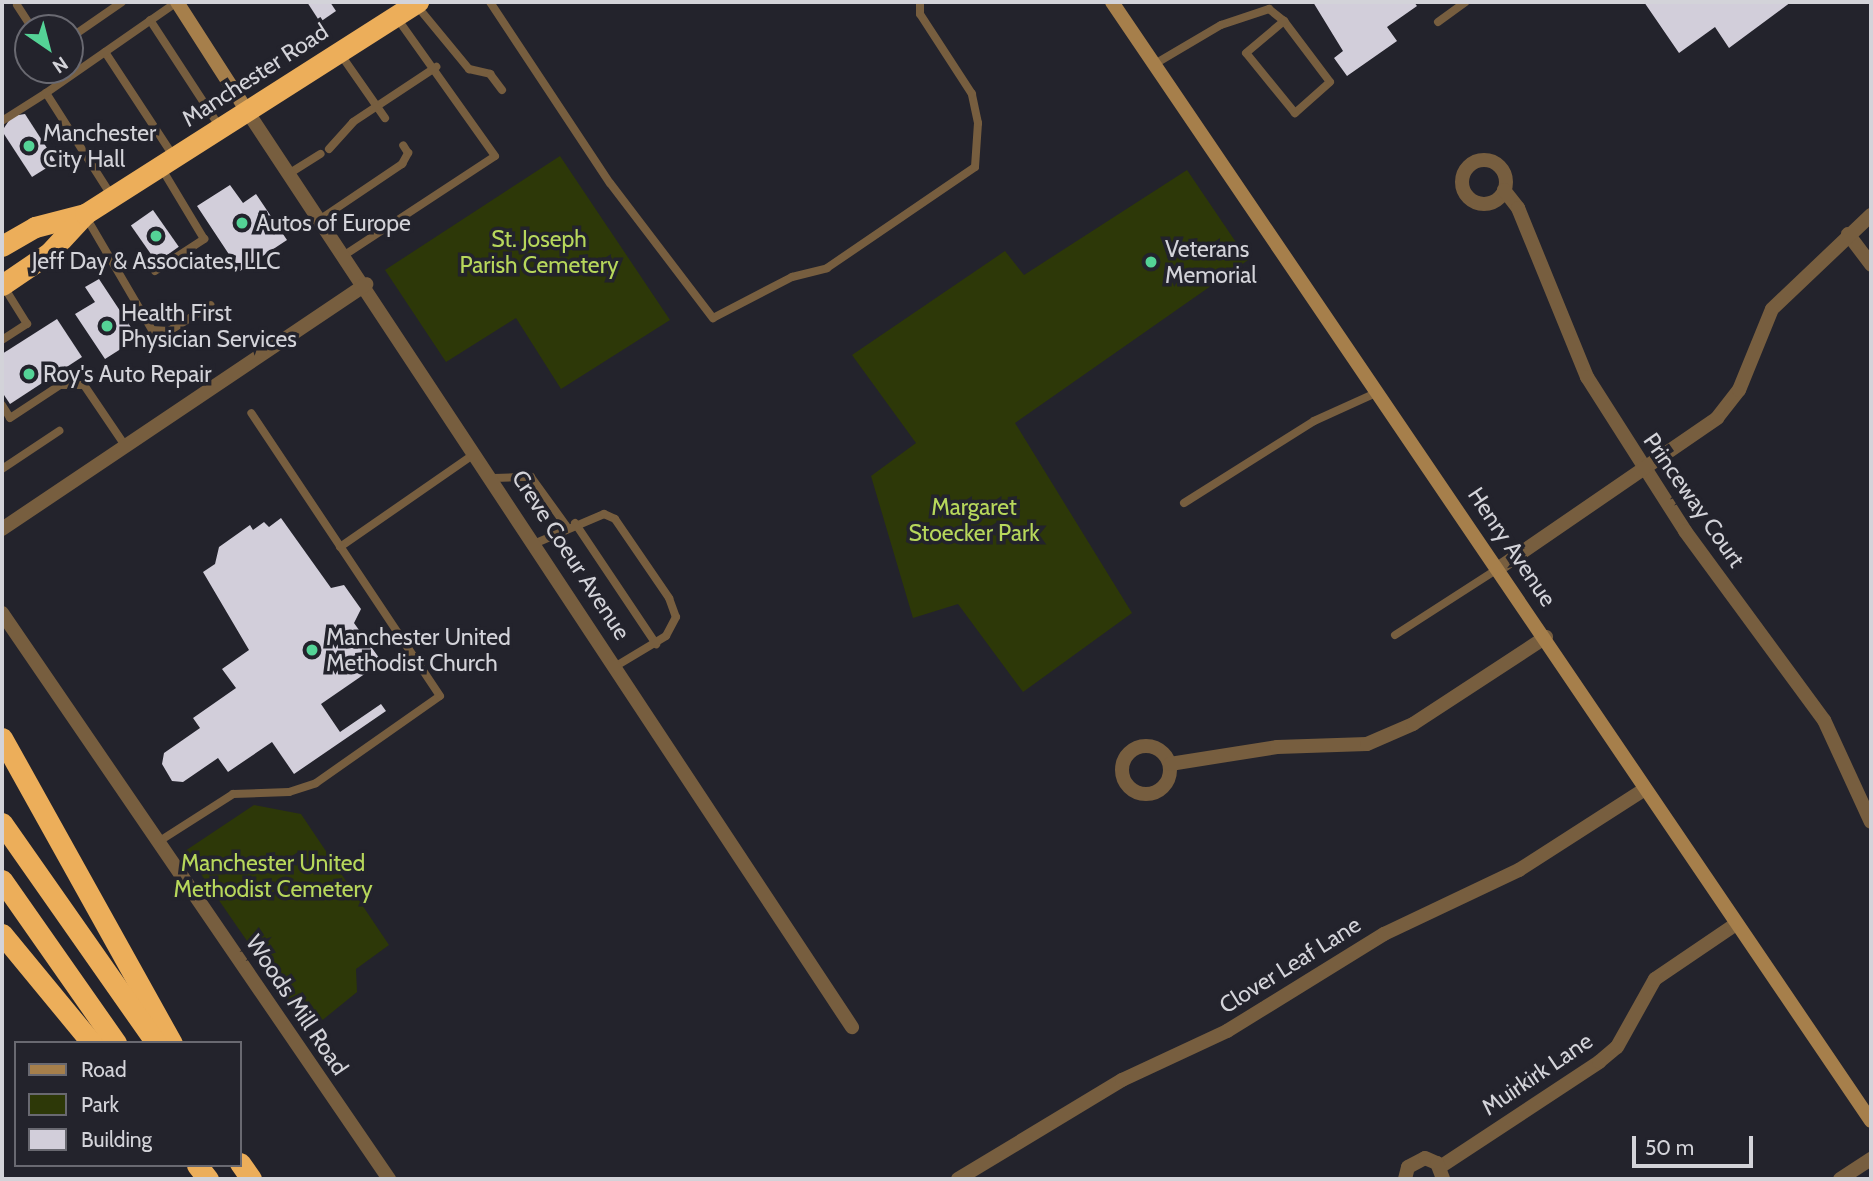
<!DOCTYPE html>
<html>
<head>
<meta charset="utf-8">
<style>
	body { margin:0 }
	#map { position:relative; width:1873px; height:1181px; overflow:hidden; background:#23232c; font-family:Cabin,sans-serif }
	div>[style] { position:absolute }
	.green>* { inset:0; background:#2d3808 }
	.building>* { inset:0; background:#d2ceda; transform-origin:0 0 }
	.lane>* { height:8px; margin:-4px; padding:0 4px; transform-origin:4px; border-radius:4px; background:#775e3f }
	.street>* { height:14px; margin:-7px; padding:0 7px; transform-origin:7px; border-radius:7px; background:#775e3f }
	.street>.ring { margin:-7px; padding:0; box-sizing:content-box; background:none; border:14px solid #775e3f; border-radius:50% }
	.secondary>* { height:14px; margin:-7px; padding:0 7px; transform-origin:7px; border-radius:7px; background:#a67f4b }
	.highway>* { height:21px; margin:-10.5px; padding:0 10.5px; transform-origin:10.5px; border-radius:10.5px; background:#ecae5a }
	.dots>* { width:19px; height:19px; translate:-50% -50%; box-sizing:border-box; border:4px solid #23232c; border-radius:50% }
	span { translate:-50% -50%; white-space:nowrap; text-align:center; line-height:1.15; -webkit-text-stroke:7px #23232c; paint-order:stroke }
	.street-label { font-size:23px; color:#d3d3d9 }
	.poi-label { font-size:23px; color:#d3d3d9 }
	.left { translate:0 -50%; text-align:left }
	.park-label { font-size:23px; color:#b7d75b }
	.frame { position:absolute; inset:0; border:4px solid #d3d3d9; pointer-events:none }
	.legend { position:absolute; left:14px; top:1041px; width:228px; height:126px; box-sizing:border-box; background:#23232c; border:2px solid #696971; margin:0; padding:9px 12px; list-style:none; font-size:21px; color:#d3d3d9 }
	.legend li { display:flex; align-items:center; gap:14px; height:35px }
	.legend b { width:35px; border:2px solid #696971 }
	.north { position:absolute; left:14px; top:14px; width:70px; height:70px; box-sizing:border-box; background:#23232c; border:2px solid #696971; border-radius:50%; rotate:145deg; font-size:19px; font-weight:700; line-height:28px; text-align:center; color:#d3d3d9 }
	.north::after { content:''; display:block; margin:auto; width:24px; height:32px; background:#54d396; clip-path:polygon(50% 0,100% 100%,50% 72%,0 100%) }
	.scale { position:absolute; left:1632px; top:1136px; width:121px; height:32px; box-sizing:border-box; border:4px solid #d3d3d9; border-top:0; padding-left:9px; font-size:21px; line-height:24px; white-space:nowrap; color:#d3d3d9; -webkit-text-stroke:5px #23232c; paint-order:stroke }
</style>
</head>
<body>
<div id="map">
	<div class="green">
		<i style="clip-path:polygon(560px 156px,670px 320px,561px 389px,516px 318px,446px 362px,385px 270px)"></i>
		<i style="clip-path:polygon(1187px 170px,1248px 260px,1015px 423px,1132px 613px,1023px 692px,958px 604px,913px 618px,871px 476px,916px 443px,852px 355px,1005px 251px,1024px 275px)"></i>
		<i style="clip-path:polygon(254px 805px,301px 814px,389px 945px,356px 969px,357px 992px,309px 1031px,185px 851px)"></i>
	</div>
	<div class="building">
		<i style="clip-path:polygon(307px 2px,330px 2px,336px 11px,320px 22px)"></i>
		<i style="clip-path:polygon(1313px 2px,1414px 2px,1417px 6px,1387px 27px,1397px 41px,1347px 76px,1334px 58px,1343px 51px)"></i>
		<i style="clip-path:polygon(1644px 2px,1791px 2px,1729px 48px,1715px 27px,1679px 53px)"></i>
		<i style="clip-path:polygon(25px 114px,56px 162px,32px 177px,2px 131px,12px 116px)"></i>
		<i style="clip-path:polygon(230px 185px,243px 203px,256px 194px,287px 240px,240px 271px,197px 206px)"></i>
		<i style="left:153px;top:210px;width:45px;height:27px;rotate:55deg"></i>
		<i style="clip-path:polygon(99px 279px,138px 338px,105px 359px,75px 314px,95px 302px,85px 287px)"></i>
		<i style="clip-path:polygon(57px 319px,82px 357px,10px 404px,2px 392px,2px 354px)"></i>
		<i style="clip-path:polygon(281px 518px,331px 588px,344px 585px,361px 609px,354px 623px,382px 662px,321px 704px,340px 732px,381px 704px,386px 711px,294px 774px,272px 742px,228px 772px,218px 758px,183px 782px,172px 781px,162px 764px,164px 753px,200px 728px,193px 718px,236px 688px,222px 669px,249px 650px,203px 572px,215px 564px,219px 547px,250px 525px,253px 530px,264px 522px,269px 527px)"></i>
	</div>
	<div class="lane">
		<i style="left:490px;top:2px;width:217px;rotate:56.5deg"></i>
		<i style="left:610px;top:183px;width:170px;rotate:52.7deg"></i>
		<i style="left:713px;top:318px;width:89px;rotate:-27.4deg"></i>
		<i style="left:792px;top:277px;width:36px;rotate:-14deg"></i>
		<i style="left:827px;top:268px;width:179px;rotate:-34.3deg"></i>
		<i style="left:975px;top:167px;width:44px;rotate:-86.1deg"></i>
		<i style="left:978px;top:123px;width:30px;rotate:-102deg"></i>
		<i style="left:972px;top:94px;width:95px;rotate:-123deg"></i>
		<i style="left:920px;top:14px;width:12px;rotate:-90deg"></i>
		<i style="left:17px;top:5px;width:27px;rotate:57deg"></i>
		<i style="left:417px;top:6px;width:82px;rotate:50.5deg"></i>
		<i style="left:469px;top:69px;width:22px;rotate:13deg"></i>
		<i style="left:490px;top:74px;width:20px;rotate:53deg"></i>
		<i style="left:150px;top:20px;width:126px;rotate:56.9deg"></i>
		<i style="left:1438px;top:22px;width:34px;rotate:-36deg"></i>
		<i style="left:70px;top:38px;width:63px;rotate:-34.7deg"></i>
		<i style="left:105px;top:52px;width:126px;rotate:56.7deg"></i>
		<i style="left:341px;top:55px;width:77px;rotate:55.1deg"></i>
		<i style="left:1153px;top:65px;width:79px;rotate:-30.5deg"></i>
		<i style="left:1221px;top:25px;width:51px;rotate:-18.4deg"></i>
		<i style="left:1269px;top:9px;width:19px;rotate:39deg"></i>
		<i style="left:1284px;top:21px;width:76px;rotate:53deg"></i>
		<i style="left:1330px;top:82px;width:47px;rotate:138.5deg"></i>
		<i style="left:1295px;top:113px;width:77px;rotate:-129.2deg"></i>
		<i style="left:1246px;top:53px;width:50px;rotate:-40.1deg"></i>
		<i style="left:2px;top:121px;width:52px;rotate:-32.5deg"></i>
		<i style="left:329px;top:149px;width:36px;rotate:-48deg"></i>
		<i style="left:353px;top:122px;width:100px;rotate:-33.5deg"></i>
		<i style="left:290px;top:173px;width:36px;rotate:-32deg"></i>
		<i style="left:111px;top:195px;width:121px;rotate:-122.5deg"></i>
		<i style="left:46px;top:93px;width:160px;rotate:-34.8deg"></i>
		<i style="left:86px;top:217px;width:131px;rotate:59.7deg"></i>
		<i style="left:152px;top:330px;width:17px;rotate:3deg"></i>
		<i style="left:169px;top:331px;width:49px;rotate:-31.8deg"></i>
		<i style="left:322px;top:218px;width:97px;rotate:-34deg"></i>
		<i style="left:402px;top:164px;width:13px;rotate:-61deg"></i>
		<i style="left:408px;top:153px;width:9px;rotate:-122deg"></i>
		<i style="left:346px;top:254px;width:178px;rotate:-33.3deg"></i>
		<i style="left:495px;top:156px;width:169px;rotate:-125.4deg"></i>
		<i style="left:155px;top:271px;width:59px;rotate:-33.1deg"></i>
		<i style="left:204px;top:239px;width:82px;rotate:-121deg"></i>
		<i style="left:2px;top:340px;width:30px;rotate:-33deg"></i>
		<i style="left:27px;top:324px;width:44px;rotate:-121.9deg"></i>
		<i style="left:2px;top:405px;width:15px;rotate:58deg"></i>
		<i style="left:10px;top:418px;width:60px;rotate:-33.4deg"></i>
		<i style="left:60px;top:385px;width:24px"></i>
		<i style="left:84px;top:385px;width:71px;rotate:55.9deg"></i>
		<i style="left:2px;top:469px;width:69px;rotate:-33.7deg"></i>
		<i style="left:494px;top:478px;width:37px;rotate:-2deg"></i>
		<i style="left:531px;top:477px;width:62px;rotate:54.2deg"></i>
		<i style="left:1184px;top:503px;width:154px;rotate:-32.2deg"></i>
		<i style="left:1314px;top:421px;width:70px;rotate:-24.4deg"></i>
		<i style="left:575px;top:523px;width:146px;rotate:56.2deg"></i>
		<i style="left:536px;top:543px;width:74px;rotate:-23.1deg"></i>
		<i style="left:604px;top:514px;width:12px;rotate:24deg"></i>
		<i style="left:615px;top:519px;width:96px;rotate:55.6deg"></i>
		<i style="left:669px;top:598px;width:20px;rotate:70deg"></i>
		<i style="left:676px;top:617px;width:21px;rotate:118deg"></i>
		<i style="left:666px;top:636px;width:58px;rotate:149deg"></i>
		<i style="left:340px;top:547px;width:165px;rotate:-34.7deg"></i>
		<i style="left:1395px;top:635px;width:124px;rotate:-32.8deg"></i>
		<i style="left:158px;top:842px;width:89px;rotate:-32.6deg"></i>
		<i style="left:233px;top:794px;width:56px;rotate:-2deg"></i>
		<i style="left:289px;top:792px;width:28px;rotate:-18deg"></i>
		<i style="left:316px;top:783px;width:151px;rotate:-35.1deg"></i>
		<i style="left:440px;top:696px;width:340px;rotate:-123.7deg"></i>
	</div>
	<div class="street">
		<i style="left:247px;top:111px;width:1098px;rotate:56.56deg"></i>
		<i class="ring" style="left:1462px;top:160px;width:30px;height:30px"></i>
		<i style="left:1504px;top:190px;width:23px;rotate:52deg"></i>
		<i style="left:1518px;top:208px;width:183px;rotate:67.8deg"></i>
		<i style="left:1587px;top:377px;width:183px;rotate:57.5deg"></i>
		<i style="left:1685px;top:531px;width:235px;rotate:53.7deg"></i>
		<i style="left:1824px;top:720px;width:112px;rotate:65.3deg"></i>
		<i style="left:1848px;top:234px;width:39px;rotate:53deg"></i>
		<i style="left:2px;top:529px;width:439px;rotate:-33.9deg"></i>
		<i style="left:1499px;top:568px;width:265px;rotate:-34.5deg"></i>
		<i style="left:1717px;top:418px;width:36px;rotate:-52deg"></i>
		<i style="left:1739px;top:390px;width:87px;rotate:-67.8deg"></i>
		<i style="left:1772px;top:309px;width:137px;rotate:-43.5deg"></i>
		<i style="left:2px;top:613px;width:686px;rotate:55.64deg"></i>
		<i class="ring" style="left:1122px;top:746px;width:34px;height:34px"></i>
		<i style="left:1170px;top:764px;width:108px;rotate:-9deg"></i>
		<i style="left:1277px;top:747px;width:90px;rotate:-1.9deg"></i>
		<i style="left:1367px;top:744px;width:50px;rotate:-23.5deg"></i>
		<i style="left:1413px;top:724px;width:159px;rotate:-33.2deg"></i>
		<i style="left:1440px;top:1167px;width:191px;rotate:-33.4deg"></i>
		<i style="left:1599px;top:1062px;width:23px;rotate:-40deg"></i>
		<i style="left:1617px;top:1047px;width:78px;rotate:-60.8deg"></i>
		<i style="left:1655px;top:979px;width:98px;rotate:-34.2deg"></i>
		<i style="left:958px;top:1179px;width:192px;rotate:-31.1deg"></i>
		<i style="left:1122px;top:1080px;width:116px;rotate:-25deg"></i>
		<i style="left:1227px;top:1031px;width:185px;rotate:-31.7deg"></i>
		<i style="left:1384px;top:934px;width:149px;rotate:-25.4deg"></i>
		<i style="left:1519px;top:870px;width:150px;rotate:-32.7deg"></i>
		<i style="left:1405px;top:1179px;width:12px;rotate:-76deg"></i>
		<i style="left:1408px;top:1167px;width:19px;rotate:-28deg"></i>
		<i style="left:1425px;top:1158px;width:13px;rotate:23deg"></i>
		<i style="left:1437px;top:1163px;width:17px;rotate:69deg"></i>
		<i style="left:1840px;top:1179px;width:37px;rotate:-33deg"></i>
	</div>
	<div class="secondary">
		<i style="left:177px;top:2px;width:130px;rotate:57.3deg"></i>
		<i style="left:1112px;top:2px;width:1352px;rotate:55.85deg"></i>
	</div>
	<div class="highway">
		<i style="left:2px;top:246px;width:38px;rotate:-30deg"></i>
		<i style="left:35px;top:227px;width:52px;rotate:-14.6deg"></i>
		<i style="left:2px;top:285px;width:57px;rotate:-34.2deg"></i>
		<i style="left:49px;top:253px;width:53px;rotate:-47.3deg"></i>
		<i style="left:85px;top:214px;width:395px;rotate:-32.5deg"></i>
		<i style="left:2px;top:738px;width:349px;rotate:60.9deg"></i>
		<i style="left:2px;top:823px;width:269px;rotate:55deg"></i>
		<i style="left:2px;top:880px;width:199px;rotate:55deg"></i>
		<i style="left:2px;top:934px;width:141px;rotate:50.5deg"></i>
		<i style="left:240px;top:1163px;width:19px;rotate:55deg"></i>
		<i style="left:197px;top:1165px;width:18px;rotate:52deg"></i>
	</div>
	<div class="dots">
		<i style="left:29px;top:146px;background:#54d396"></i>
		<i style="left:242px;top:223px;background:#54d396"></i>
		<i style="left:156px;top:236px;background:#54d396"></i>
		<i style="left:1151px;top:262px;background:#54d396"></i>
		<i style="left:107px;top:326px;background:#54d396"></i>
		<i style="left:29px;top:374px;background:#54d396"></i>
		<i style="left:312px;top:650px;background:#54d396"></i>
	</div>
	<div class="street-label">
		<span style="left:255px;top:75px;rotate:-33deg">Manchester Road</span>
		<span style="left:1694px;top:500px;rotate:55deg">Princeway Court</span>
		<span style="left:1512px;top:547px;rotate:56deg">Henry Avenue</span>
		<span style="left:571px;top:555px;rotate:57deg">Creve Coeur Avenue</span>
		<span style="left:1290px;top:965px;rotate:-32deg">Clover Leaf Lane</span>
		<span style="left:297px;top:1005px;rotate:56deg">Woods Mill Road</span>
		<span style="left:1537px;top:1074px;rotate:-34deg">Muirkirk Lane</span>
	</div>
	<div class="poi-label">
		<span class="left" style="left:43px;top:146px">Manchester<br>City Hall</span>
		<span class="left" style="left:256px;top:223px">Autos of Europe</span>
		<span class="left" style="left:1165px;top:262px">Veterans<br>Memorial</span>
		<span style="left:156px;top:261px">Jeff Day &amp; Associates, LLC</span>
		<span class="left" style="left:121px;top:326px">Health First<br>Physician Services</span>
		<span class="left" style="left:43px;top:374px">Roy's Auto Repair</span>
		<span class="left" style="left:326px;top:650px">Manchester United<br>Methodist Church</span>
	</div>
	<div class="park-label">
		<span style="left:539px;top:252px">St. Joseph<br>Parish Cemetery</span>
		<span style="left:974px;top:520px">Margaret<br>Stoecker Park</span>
		<span style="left:273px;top:876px">Manchester United<br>Methodist Cemetery</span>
	</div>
	<div class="frame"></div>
	<ul class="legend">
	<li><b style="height:9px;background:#a67f4b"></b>Road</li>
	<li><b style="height:19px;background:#2d3808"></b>Park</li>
	<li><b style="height:19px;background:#d2ceda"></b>Building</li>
	</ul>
	<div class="north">N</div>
	<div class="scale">50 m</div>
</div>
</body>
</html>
